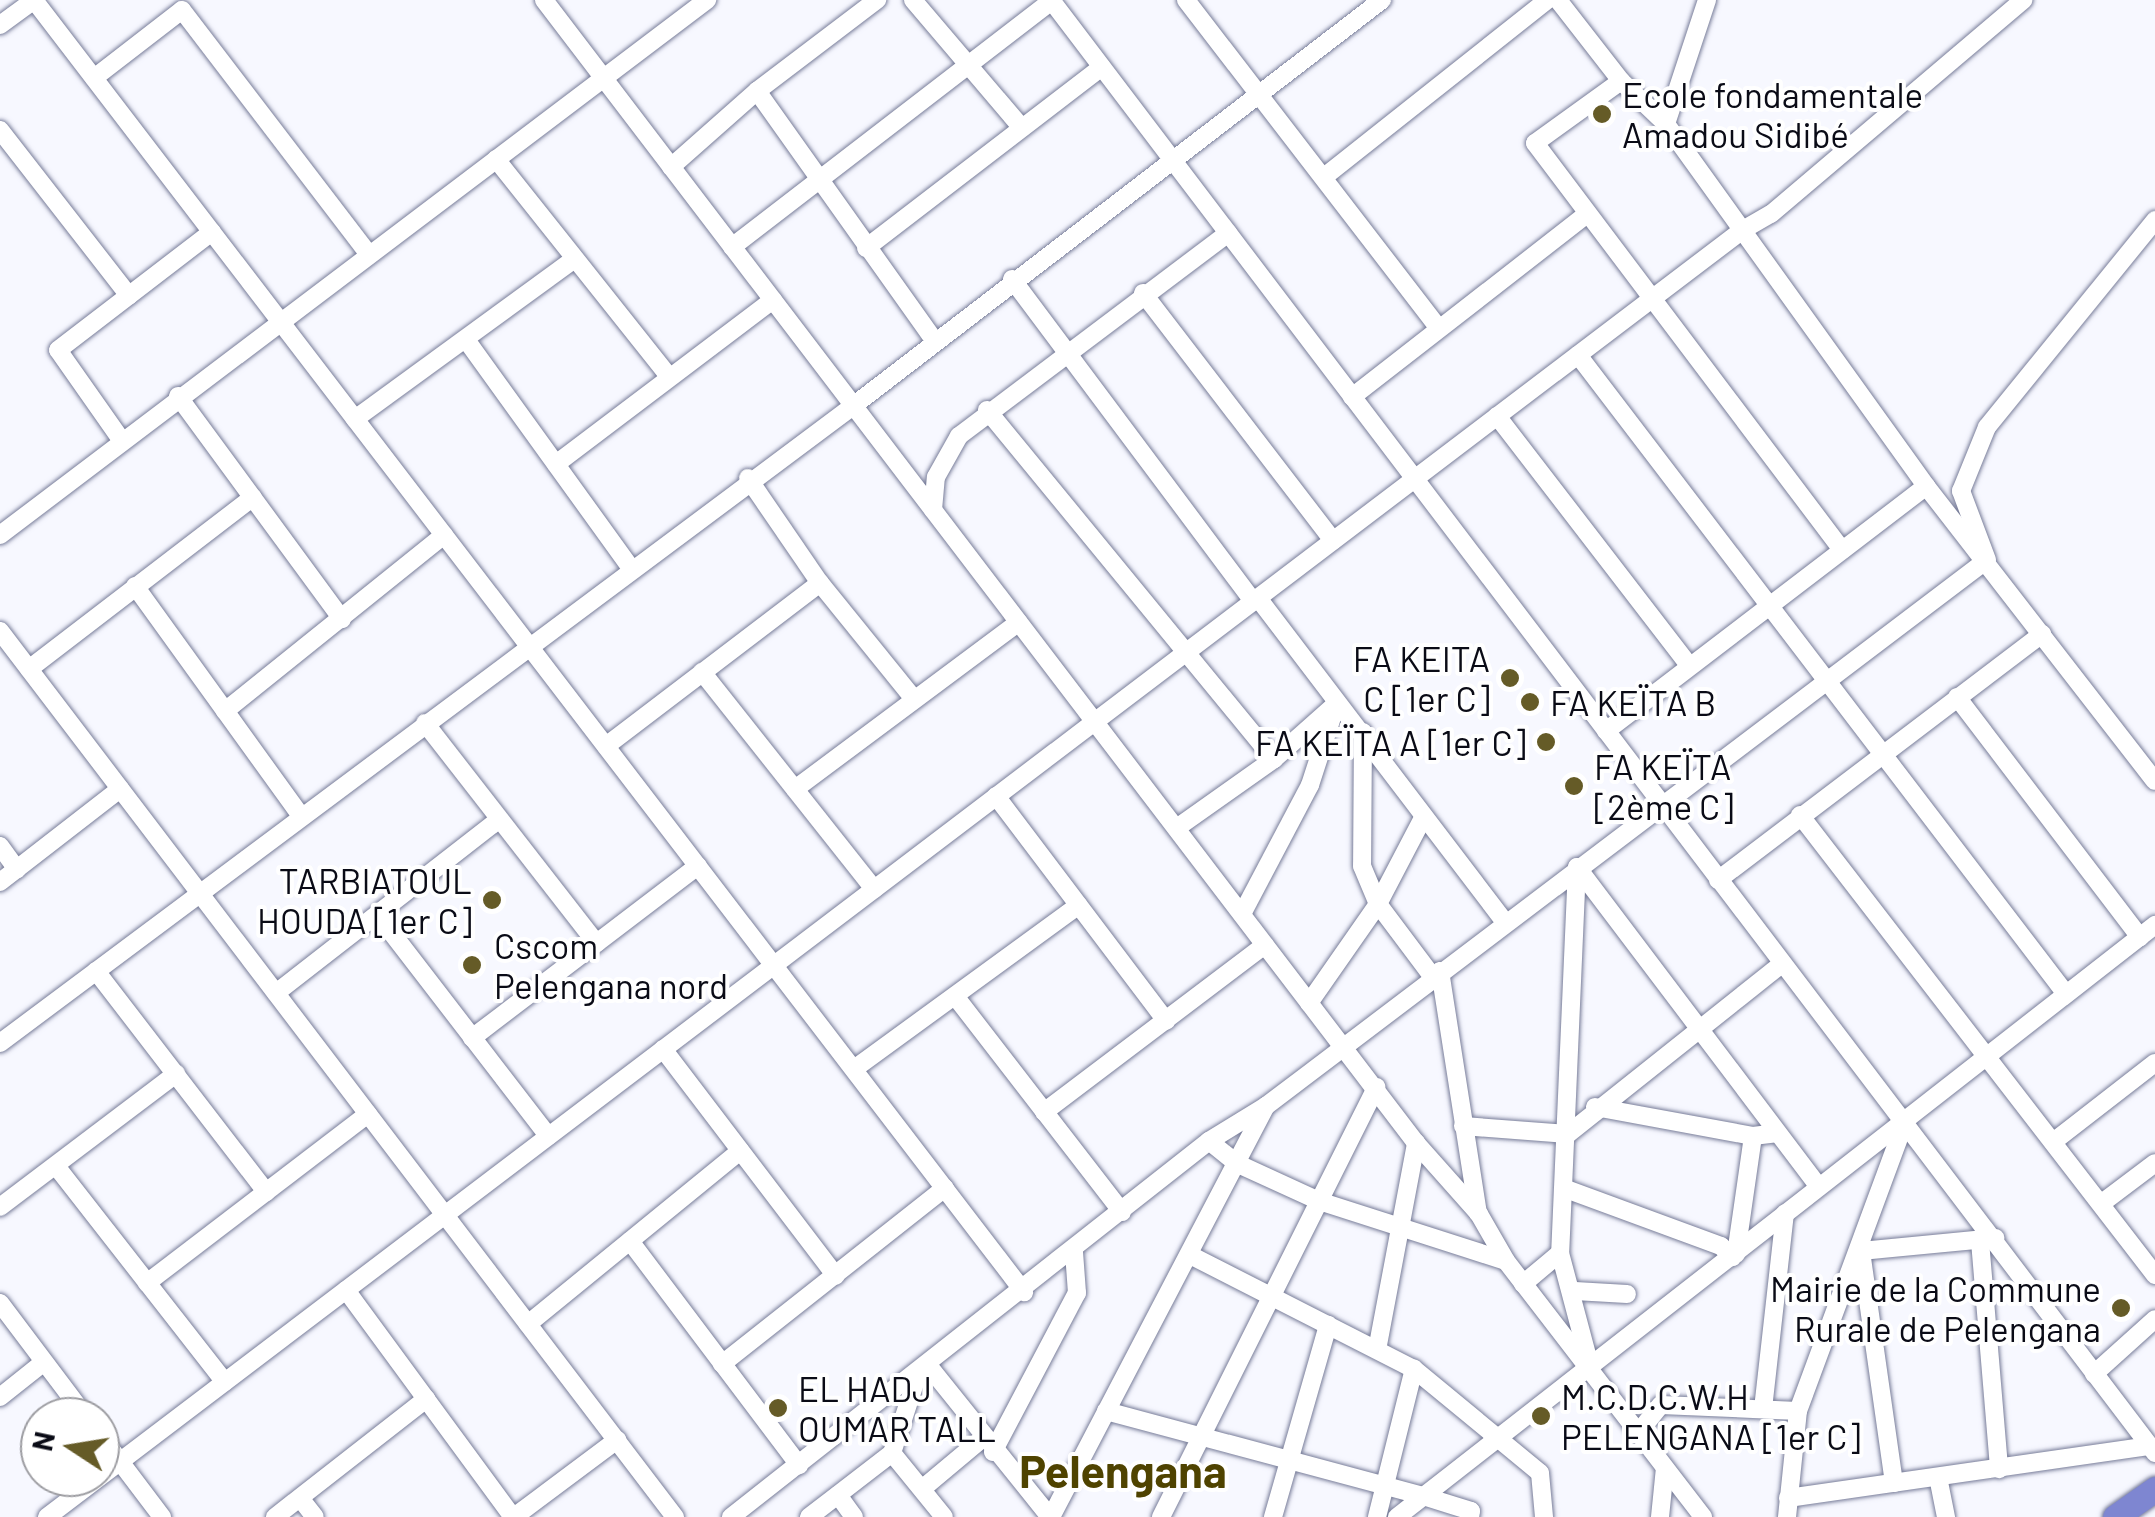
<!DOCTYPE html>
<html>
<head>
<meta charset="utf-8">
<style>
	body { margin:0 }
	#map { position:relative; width:2155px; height:1517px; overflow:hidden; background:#f7f8ff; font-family:Barlow,sans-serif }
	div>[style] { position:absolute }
	.roads { filter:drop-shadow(0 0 2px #777c99) drop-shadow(0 0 2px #777c99) }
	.minor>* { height:18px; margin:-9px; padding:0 9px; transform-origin:9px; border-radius:9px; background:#fff }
	.highway>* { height:25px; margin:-12.5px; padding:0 12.5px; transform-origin:12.5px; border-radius:12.5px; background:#7e86d1 }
	.dots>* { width:28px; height:28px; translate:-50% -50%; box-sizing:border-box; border:5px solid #fff; border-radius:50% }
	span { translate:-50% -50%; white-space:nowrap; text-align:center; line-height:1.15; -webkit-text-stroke:8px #fff; paint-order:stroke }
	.poi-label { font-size:35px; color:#0a0b16 }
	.left { translate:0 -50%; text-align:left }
	.right { translate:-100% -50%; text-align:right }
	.district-label { font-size:45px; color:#4f4300; font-weight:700 }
	.north { position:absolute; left:20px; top:1397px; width:100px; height:100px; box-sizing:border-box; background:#fff; border:2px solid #9d9da2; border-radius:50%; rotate:282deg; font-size:28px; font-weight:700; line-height:40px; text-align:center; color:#0a0b16 }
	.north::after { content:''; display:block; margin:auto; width:35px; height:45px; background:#655b27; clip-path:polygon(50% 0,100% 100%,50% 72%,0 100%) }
</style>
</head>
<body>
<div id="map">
	<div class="roads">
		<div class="minor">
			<i style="left:34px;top:0;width:1628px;rotate:52.54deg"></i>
			<i style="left:544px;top:0;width:1438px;rotate:52.66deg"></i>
			<i style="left:1416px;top:1143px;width:95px;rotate:48.4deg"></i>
			<i style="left:1479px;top:1214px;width:54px;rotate:60.1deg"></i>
			<i style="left:1506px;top:1261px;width:323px;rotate:52.4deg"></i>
			<i style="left:913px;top:0;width:167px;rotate:49.6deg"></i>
			<i style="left:1051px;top:0;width:1825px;rotate:52.77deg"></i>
			<i style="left:1186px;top:0;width:413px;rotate:52.4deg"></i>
			<i style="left:1558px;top:0;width:103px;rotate:52.1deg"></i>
			<i style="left:1621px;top:81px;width:62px;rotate:43.7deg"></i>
			<i style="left:1666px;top:124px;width:446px;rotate:54.3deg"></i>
			<i style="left:1926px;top:486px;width:373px;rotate:52.2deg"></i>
			<i style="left:0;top:25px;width:42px;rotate:-36.3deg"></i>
			<i style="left:94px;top:78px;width:111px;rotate:-37.7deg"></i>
			<i style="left:182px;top:10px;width:306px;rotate:52.6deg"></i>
			<i style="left:1621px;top:81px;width:106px;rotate:144.2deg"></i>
			<i style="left:1535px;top:143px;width:510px;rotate:52.97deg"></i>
			<i style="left:757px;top:91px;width:304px;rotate:54.6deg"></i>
			<i style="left:1666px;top:124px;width:131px;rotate:-71.7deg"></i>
			<i style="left:0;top:130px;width:210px;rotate:52.1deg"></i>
			<i style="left:496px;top:159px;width:276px;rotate:51.5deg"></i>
			<i style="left:671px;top:167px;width:115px;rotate:-41.5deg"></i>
			<i style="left:757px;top:91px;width:151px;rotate:-37.2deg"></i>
			<i style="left:1324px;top:177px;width:285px;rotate:-38.4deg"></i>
			<i style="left:732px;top:247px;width:404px;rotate:-37.6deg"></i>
			<i style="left:866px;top:248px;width:297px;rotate:-37.5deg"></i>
			<i style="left:1012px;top:279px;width:402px;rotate:53.2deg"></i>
			<i style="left:1143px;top:293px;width:312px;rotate:52.5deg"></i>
			<i style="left:467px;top:341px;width:279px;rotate:54.2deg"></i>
			<i style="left:1578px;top:355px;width:804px;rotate:52.63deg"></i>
			<i style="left:178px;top:396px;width:277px;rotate:53.7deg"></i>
			<i style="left:1352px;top:397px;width:298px;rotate:-37.9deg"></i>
			<i style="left:987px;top:410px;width:452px;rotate:50.6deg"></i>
			<i style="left:1497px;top:416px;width:314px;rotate:52.4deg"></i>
			<i style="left:355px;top:419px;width:270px;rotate:-36.1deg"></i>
			<i style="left:122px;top:441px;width:111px;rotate:-125.1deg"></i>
			<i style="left:58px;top:350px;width:194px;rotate:-37.5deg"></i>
			<i style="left:556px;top:464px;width:272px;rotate:-37.1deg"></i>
			<i style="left:748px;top:478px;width:127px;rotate:55.6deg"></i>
			<i style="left:820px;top:583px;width:148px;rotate:51deg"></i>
			<i style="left:933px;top:510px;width:33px;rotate:-85deg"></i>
			<i style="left:936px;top:477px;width:47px;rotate:-60.7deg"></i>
			<i style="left:959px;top:436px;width:337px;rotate:-37deg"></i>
			<i style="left:0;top:535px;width:887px;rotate:-37.12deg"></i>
			<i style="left:135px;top:586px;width:284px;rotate:54.2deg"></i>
			<i style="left:1258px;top:598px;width:407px;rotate:52.7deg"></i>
			<i style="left:0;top:631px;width:1114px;rotate:52.7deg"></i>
			<i style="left:29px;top:669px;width:282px;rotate:-37.5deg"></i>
			<i style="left:702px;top:672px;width:277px;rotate:51.6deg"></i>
			<i style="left:1957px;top:697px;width:302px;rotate:52.7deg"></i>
			<i style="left:225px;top:711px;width:281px;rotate:-38.8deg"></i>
			<i style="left:425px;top:723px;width:279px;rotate:52.1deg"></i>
			<i style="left:1606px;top:731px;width:403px;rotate:-37.4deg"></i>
			<i style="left:1363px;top:732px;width:134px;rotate:90.4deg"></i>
			<i style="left:1362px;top:866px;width:41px;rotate:67.2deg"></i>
			<i style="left:1378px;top:904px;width:90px;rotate:53.1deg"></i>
			<i style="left:606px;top:746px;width:269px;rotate:-37.3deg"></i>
			<i style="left:795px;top:789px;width:279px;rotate:-36.7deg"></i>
			<i style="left:996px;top:796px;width:282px;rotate:52.9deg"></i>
			<i style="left:1800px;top:815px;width:581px;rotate:52.34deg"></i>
			<i style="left:1178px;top:827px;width:118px;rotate:-35.3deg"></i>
			<i style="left:1274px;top:759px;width:84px;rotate:-41.6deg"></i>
			<i style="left:0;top:846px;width:29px;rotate:54deg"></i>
			<i style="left:1577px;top:867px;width:386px;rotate:92.5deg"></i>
			<i style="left:1560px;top:1253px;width:113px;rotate:75.1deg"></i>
			<i style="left:1577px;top:867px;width:401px;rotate:52.9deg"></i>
			<i style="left:1718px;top:880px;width:407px;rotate:-37.2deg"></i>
			<i style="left:0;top:882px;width:152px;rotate:-37.8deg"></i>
			<i style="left:1242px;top:914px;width:146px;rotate:-62.2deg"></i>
			<i style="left:1310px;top:785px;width:87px;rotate:-72deg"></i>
			<i style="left:378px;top:915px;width:279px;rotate:52.4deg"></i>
			<i style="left:96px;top:971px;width:279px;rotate:52.4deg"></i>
			<i style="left:1440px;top:971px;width:245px;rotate:81.1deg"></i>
			<i style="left:276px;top:993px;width:280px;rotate:-37.9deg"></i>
			<i style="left:955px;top:996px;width:273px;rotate:52.3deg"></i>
			<i style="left:1309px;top:1003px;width:121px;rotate:-55.1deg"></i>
			<i style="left:1378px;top:904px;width:99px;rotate:-62.4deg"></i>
			<i style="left:472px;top:1038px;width:284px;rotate:-37.3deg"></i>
			<i style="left:0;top:1043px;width:1065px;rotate:-36.75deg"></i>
			<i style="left:853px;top:406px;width:667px;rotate:-37.51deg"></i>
			<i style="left:663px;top:1049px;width:285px;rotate:52.7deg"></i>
			<i style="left:854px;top:1069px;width:278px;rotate:-36.1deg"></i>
			<i style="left:1595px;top:1107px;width:161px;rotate:10.4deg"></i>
			<i style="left:1753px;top:1136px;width:23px;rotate:-7deg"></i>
			<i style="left:1044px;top:1112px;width:277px;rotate:-37.1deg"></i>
			<i style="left:1463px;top:1126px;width:105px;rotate:4.4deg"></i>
			<i style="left:1568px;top:1134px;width:273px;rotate:-38.5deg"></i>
			<i style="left:1209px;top:1141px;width:35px;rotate:39deg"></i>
			<i style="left:1236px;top:1163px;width:91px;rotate:24.6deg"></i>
			<i style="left:1319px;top:1201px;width:196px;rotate:17.8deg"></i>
			<i style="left:2053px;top:1142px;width:129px;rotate:-37.8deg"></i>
			<i style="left:56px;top:1166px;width:274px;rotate:52deg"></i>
			<i style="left:1566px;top:1189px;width:165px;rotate:20.2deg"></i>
			<i style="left:1721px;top:1246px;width:16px;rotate:45deg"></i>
			<i style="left:2102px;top:1203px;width:66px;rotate:-37deg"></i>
			<i style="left:0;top:1207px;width:221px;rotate:-37.1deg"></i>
			<i style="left:630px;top:1241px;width:281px;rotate:53deg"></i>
			<i style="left:1980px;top:1241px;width:229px;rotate:85.2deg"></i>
			<i style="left:1736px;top:1254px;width:119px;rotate:-81.8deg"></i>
			<i style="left:1190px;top:1255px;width:251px;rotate:27deg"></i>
			<i style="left:1414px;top:1369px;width:163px;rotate:39.5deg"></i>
			<i style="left:1540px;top:1473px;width:44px;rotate:84.8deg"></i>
			<i style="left:147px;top:1283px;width:278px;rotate:-37.4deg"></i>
			<i style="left:1523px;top:1284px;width:48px;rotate:-40deg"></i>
			<i style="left:346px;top:1290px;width:282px;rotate:53.7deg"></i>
			<i style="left:1575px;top:1291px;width:52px;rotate:3.3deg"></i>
			<i style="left:0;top:1303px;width:143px;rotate:53deg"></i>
			<i style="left:528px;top:1324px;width:274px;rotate:-39.2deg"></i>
			<i style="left:1377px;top:1350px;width:211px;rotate:-79.3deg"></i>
			<i style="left:722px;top:1364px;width:284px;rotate:-38.3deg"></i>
			<i style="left:927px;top:1364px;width:196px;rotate:51.2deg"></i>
			<i style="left:2094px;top:1374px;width:82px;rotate:-42deg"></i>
			<i style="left:0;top:1397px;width:56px;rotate:-38.5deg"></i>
			<i style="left:1763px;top:1409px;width:197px;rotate:-83.6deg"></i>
			<i style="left:1106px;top:1411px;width:328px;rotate:15deg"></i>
			<i style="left:1423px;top:1496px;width:50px;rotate:17.4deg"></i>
			<i style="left:1471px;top:1511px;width:6px;rotate:99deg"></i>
			<i style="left:1638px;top:1433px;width:36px;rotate:-51deg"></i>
			<i style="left:1661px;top:1405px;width:137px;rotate:2.5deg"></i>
			<i style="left:100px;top:1435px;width:103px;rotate:52.9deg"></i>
			<i style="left:993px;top:1452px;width:180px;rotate:-62.2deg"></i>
			<i style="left:1077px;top:1293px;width:41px;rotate:-94.2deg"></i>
			<i style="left:892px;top:1453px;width:82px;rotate:50.9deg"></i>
			<i style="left:1938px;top:1477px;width:41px;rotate:78.7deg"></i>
			<i style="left:1894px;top:1483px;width:234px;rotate:-98.1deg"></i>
			<i style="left:1861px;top:1251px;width:135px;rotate:-5.5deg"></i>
			<i style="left:922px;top:1489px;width:80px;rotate:-39.9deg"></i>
			<i style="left:838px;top:1495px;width:27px;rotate:54deg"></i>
			<i style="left:300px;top:1498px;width:24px;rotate:52deg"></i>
			<i style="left:1788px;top:1498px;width:364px;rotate:-8.2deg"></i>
			<i style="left:47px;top:1517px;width:2127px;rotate:-37.2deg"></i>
			<i style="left:1741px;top:231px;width:34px;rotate:-30deg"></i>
			<i style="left:1771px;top:214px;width:331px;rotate:-40.3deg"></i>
			<i style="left:275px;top:1517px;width:192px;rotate:-38deg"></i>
			<i style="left:514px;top:1517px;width:129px;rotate:-36.8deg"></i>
			<i style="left:731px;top:1517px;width:608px;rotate:-38.19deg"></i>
			<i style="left:1209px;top:1141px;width:67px;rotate:-31.6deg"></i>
			<i style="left:1266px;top:1106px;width:904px;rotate:-37.14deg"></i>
			<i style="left:1987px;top:560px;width:74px;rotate:-110.6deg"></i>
			<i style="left:1961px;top:491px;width:69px;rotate:-67.9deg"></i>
			<i style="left:1987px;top:427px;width:267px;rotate:-50.9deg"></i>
			<i style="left:809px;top:1517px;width:105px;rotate:-37.6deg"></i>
			<i style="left:892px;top:1453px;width:80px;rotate:-71.8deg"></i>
			<i style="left:1051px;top:1517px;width:464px;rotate:-62.4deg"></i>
			<i style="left:1161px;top:1517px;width:481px;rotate:-63.4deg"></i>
			<i style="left:1273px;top:1517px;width:200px;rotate:-74deg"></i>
			<i style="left:1377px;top:1517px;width:153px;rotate:-76deg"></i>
			<i style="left:1397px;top:1517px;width:962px;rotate:-37.99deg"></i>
			<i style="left:1660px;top:1517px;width:49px;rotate:-84.2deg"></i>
			<i style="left:1787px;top:1517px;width:107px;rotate:-84.1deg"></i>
			<i style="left:1798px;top:1411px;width:311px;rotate:-69.7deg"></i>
		</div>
		<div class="highway">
			<i style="left:2115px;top:1517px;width:49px;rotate:-35deg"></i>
		</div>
	</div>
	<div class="dots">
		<i style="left:1602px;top:114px;background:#655b27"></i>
		<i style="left:1510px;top:678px;background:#655b27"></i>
		<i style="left:1530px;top:702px;background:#655b27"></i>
		<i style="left:1546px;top:742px;background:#655b27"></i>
		<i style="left:1574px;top:786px;background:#655b27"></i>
		<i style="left:492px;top:900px;background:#655b27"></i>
		<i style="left:472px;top:965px;background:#655b27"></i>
		<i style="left:2121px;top:1308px;background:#655b27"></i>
		<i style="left:778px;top:1408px;background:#655b27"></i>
		<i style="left:1541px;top:1416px;background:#655b27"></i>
	</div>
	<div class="poi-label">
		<span class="left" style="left:1622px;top:114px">Ecole fondamentale<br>Amadou Sidibé</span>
		<span class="right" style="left:1490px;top:678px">FA KEITA<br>C [1er C]</span>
		<span class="left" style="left:1550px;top:702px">FA KEÏTA B</span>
		<span class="right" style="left:1526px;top:742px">FA KEÏTA A [1er C]</span>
		<span class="left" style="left:1594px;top:786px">FA KEÏTA<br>[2ème C]</span>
		<span class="right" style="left:472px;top:900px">TARBIATOUL<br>HOUDA [1er C]</span>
		<span class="left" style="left:494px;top:965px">Cscom<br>Pelengana nord</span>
		<span class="right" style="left:2101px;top:1308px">Mairie de la Commune<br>Rurale de Pelengana</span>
		<span class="left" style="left:798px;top:1408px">EL HADJ<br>OUMAR TALL</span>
		<span class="left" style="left:1561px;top:1416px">M.C.D.C.W.H<br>PELENGANA [1er C]</span>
	</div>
	<div class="district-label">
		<span style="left:1123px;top:1471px">Pelengana</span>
	</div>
	<div class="north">N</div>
</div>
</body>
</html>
